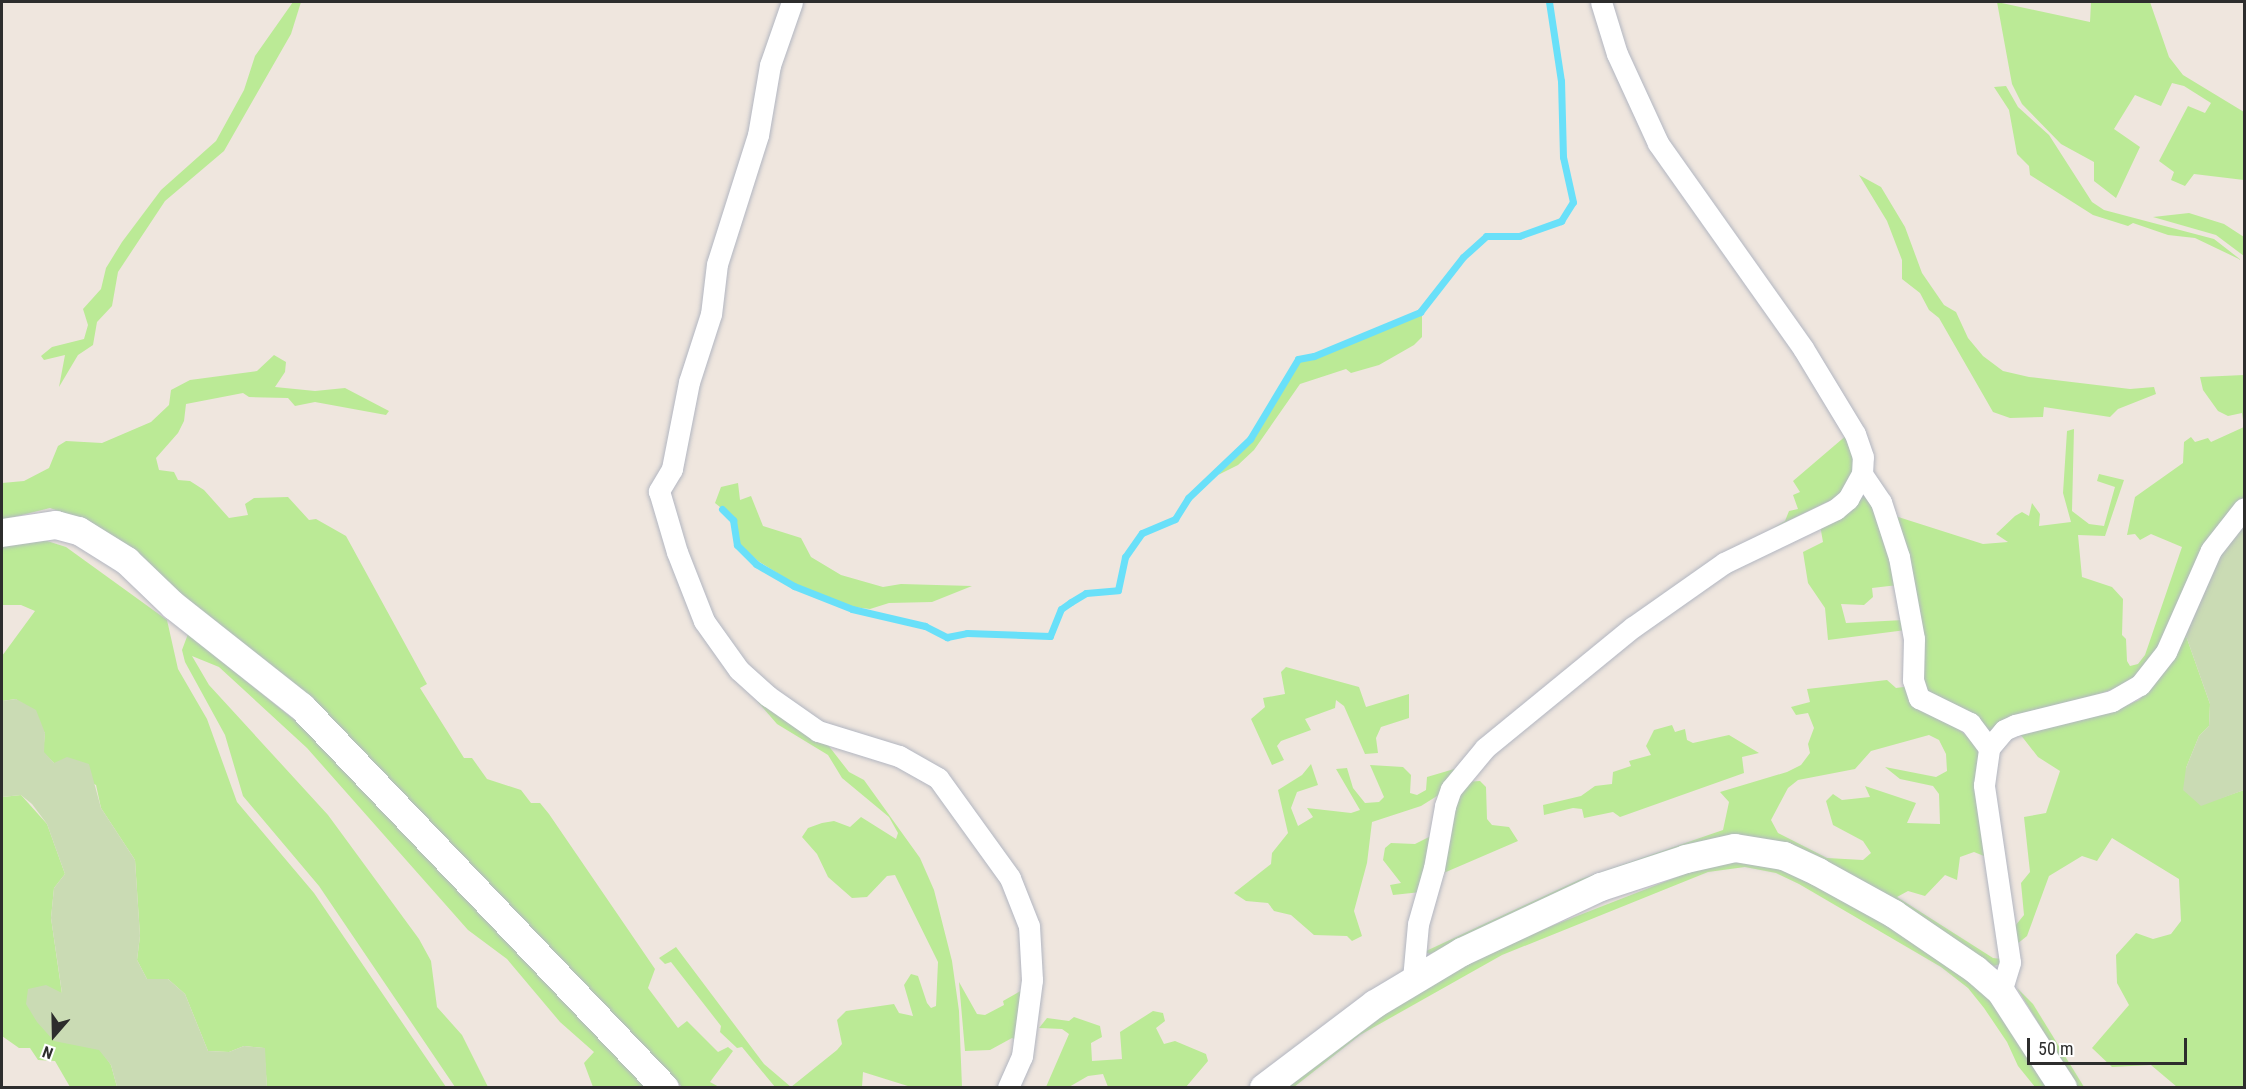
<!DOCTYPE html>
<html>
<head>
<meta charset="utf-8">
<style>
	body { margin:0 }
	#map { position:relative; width:2246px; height:1089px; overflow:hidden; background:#efe6de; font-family:"Roboto Condensed",sans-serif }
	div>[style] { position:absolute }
	.green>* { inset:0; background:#bbea96 }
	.cemetery>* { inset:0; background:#cadbb4 }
	.stream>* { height:7px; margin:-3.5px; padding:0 3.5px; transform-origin:3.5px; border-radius:3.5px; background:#69e0f9 }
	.roads { filter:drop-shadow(0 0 2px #b2b6c1) drop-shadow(0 0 2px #b2b6c1) }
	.street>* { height:21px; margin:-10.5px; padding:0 10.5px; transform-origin:10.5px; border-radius:10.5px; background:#fff }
	.secondary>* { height:28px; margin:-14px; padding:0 14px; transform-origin:14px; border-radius:14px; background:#fff }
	span { translate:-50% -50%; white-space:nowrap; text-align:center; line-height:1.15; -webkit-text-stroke:4.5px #fff; paint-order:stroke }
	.frame { position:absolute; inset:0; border:3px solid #2d2d2d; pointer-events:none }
	.north { position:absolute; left:24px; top:1005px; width:60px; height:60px; -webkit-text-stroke:4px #fff; paint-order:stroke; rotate:200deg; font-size:16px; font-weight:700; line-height:24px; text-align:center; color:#2d2d2d }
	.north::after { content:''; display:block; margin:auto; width:21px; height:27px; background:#2d2d2d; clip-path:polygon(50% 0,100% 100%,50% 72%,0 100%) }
	.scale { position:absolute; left:2027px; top:1038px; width:160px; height:27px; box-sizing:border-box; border:3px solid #2d2d2d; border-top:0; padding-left:8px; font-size:18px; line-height:21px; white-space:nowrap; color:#2d2d2d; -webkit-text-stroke:4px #fff; paint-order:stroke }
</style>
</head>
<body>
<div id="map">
	<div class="green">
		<i style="clip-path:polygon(293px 2px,301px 2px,291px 34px,224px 151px,165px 201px,118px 272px,112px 306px,97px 322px,93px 345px,78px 355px,59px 387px,65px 355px,44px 360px,41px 356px,52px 347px,84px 339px,88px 325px,83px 309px,101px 289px,106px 268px,122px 242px,161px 190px,216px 141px,244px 90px,255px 56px)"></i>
		<i style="clip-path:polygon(1997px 2px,2090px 22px,2091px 2px,2150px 2px,2169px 57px,2183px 75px,2244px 112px,2244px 180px,2194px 174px,2185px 186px,2171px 180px,2174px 172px,2159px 161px,2188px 106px,2205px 113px,2211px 103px,2184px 86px,2172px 83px,2161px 106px,2135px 95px,2114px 129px,2140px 147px,2116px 198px,2094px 181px,2094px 162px,2061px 144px,2022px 104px,2012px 84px)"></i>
		<i style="clip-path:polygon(2006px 86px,2018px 107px,2049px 135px,2092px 202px,2104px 210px,2214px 239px,2241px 260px,2195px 238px,2168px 235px,2133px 223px,2128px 226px,2093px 215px,2030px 175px,2029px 166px,2017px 154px,2009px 110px,1994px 87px)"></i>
		<i style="clip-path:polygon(1859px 175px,1881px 187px,1905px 227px,1922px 273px,1944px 305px,1956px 312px,1968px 338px,1983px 356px,2003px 371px,2029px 377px,2130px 389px,2154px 387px,2156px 394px,2118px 409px,2110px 417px,2044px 407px,2043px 417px,2010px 418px,1993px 412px,1939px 318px,1929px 310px,1920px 293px,1902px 279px,1902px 260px,1887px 221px)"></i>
		<i style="clip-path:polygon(2189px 213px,2224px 224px,2244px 237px,2244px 256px,2216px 235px,2153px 217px)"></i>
		<i style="clip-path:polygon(1422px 315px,1422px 337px,1414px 345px,1379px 365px,1351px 373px,1346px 369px,1300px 384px,1254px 450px,1238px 465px,1218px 475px,1253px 441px,1300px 362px,1315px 359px)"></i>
		<i style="clip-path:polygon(274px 355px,286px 362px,285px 372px,275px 387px,315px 391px,345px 388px,389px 411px,386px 415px,315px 402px,295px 406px,288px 398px,249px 397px,243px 393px,186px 404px,184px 421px,178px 433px,156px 458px,159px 470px,174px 472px,178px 480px,190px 481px,204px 490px,229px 518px,248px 515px,245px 504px,254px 498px,288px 497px,309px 520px,316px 519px,346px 536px,427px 684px,420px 688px,464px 758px,472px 758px,487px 779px,521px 790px,531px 803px,540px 803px,549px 814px,655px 969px,648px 988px,678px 1028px,687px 1021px,718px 1052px,728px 1047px,733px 1051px,710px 1082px,719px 1087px,682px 1087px,553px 954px,91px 522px,50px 508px,2px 520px,2px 483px,24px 481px,49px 468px,58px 446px,66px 441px,102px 443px,151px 422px,169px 405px,171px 390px,190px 380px,257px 371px)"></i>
		<i style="clip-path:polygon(2244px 375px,2244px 501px,2170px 631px,2136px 680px,1989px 737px,1925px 695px,1892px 515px,1983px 544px,2008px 542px,1996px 534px,2015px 516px,2022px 512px,2029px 516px,2032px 503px,2040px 514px,2039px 526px,2071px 522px,2063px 493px,2067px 431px,2074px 429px,2072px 511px,2089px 524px,2104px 526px,2115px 487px,2097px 481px,2099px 474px,2124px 480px,2105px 536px,2078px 535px,2082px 577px,2112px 587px,2123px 599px,2122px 635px,2126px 639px,2127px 661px,2130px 666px,2138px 664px,2145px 655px,2182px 547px,2151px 534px,2140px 540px,2135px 534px,2127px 535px,2135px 497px,2183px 463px,2184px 442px,2191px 437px,2195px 442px,2208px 438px,2211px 442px,2244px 427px,2242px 413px,2228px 416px,2218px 411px,2203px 390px,2200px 377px)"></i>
		<i style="clip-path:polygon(1848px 434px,1857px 462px,1846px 493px,1773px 528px,1785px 521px,1789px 511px,1798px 509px,1793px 495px,1800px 492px,1793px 481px)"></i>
		<i style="clip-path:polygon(738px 483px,740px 500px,751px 496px,763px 526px,801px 538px,811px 557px,841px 575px,883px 587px,901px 584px,972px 586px,932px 602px,889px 603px,870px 609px,853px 607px,795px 584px,758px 561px,739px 544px,735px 519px,715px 503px,721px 487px)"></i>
		<i style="clip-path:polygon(1866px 494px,1872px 499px,1898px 585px,1872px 588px,1873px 597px,1864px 605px,1841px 604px,1846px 623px,1904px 620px,1906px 630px,1828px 640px,1825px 608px,1808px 583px,1803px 552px,1823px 542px,1820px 525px)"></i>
		<i style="clip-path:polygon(41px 539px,66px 547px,167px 620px,178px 669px,207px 719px,237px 802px,314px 893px,446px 1087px,267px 1087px,264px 1048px,244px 1046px,229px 1052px,208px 1051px,185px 994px,168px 979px,147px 979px,137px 960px,140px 936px,135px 860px,101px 808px,96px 785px,54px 763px,43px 752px,45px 733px,16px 699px,2px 701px,2px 656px,35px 611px,21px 605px,2px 605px,2px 542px)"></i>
		<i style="clip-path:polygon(2185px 633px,2210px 704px,2209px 726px,2199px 736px,2186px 768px,2218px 799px,2244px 790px,2244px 1087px,2177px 1087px,2151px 1065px,2112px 1067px,2092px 1048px,2129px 1005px,2117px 983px,2116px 955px,2136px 933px,2153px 939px,2171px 934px,2181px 921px,2179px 879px,2112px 838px,2097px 861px,2082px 856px,2049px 876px,2027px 936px,2017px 944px,2015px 926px,2024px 915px,2021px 883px,2030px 872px,2024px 817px,2046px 813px,2060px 771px,2038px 757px,2020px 734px,2120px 708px,2139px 700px,2167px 669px)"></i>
		<i style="clip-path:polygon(188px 634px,302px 726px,648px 1087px,593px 1087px,584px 1063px,594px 1052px,560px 1022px,507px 959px,468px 930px,307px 748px,219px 667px,192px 656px,209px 685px,328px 815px,419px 939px,431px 961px,437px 1007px,462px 1035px,488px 1087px,455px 1087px,319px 886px,243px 796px,225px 735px,185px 662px,182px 650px)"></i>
		<i style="clip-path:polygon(1286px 667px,1359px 687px,1366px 707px,1409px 694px,1409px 718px,1381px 727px,1376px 738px,1378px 753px,1365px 754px,1344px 706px,1336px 700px,1335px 708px,1305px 719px,1311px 730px,1281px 741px,1277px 746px,1284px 760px,1272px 765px,1251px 719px,1265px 707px,1263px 698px,1285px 694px,1281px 672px)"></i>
		<i style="clip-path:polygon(evenodd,1887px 680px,1896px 688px,1911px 686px,1981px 749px,1989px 858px,1974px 852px,1960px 857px,1957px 880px,1945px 875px,1925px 896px,1908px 891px,1897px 897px,1993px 958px,2002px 959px,2000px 964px,1994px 966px,1983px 960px,1787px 845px,1737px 836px,1714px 838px,1636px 865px,1430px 954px,1424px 952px,1581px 879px,1723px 830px,1729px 802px,1720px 792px,1787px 772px,1801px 765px,1810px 753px,1808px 744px,1814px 728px,1808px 713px,1796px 715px,1791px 707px,1810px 702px,1807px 689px,1887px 680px,1929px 735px,1939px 740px,1946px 754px,1947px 771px,1936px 777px,1885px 767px,1900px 779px,1933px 786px,1939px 794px,1940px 824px,1907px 823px,1916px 803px,1865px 786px,1870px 797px,1842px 800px,1833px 794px,1826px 801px,1833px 825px,1863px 841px,1871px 853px,1863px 860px,1827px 858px,1778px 833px,1771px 820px,1788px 788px,1798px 780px,1855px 769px,1871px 751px,1929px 735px)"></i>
		<i style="clip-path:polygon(757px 701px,828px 745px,849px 772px,864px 780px,920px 858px,934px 890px,952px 961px,959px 1011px,962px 1087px,911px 1087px,863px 1072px,862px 1087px,775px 1087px,742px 1047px,737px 1048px,720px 1032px,721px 1026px,671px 962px,665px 964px,659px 958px,676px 947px,764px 1064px,791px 1087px,837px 1050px,842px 1044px,837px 1020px,846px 1011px,894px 1004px,899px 1013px,913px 1016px,904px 985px,911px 974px,918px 976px,927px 1003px,931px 1008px,936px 1006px,938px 962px,895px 875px,887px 876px,867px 897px,852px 898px,828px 877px,817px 854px,802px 837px,808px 828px,822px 823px,834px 821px,850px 827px,861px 817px,896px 839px,898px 833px,889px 817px,842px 778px,828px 755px,777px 724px)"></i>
		<i style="clip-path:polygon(1672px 725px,1675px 732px,1685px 729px,1687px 740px,1693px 743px,1729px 735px,1759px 753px,1742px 757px,1744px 773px,1620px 817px,1613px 812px,1584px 818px,1582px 809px,1573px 808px,1544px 815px,1543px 805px,1581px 796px,1595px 786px,1612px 784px,1613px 772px,1631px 766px,1629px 761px,1651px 755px,1646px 746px,1654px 730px)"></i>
		<i style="clip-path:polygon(1311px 764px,1318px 785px,1297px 792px,1291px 808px,1298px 826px,1313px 817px,1307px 808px,1351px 813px,1360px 810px,1336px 769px,1347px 768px,1353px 788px,1365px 803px,1379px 802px,1384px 797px,1370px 765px,1403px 767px,1411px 775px,1410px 793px,1417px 795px,1426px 790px,1427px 777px,1461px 767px,1445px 791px,1421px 806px,1372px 822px,1367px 863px,1354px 911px,1362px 936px,1352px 941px,1347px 936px,1314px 935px,1291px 915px,1274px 911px,1268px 903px,1246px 901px,1234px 893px,1271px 864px,1272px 853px,1288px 833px,1278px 790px,1302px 775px)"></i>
		<i style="clip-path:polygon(1480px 781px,1486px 787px,1487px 819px,1492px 825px,1509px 827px,1518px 841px,1439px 875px,1451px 819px,1464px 782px)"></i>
		<i style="clip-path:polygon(21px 795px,47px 824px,65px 874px,54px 888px,51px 918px,62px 994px,111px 1065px,117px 1087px,70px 1087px,55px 1061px,38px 1060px,30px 1048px,19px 1048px,2px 1036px,2px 797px)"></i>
		<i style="clip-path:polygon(1435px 834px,1421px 892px,1393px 895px,1390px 885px,1401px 883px,1383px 860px,1385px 848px,1391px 843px,1415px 844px)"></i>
		<i style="clip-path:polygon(1718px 861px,1772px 861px,1887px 923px,1987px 994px,2049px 1087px,2035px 1087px,2018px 1066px,2007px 1042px,1984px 1008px,1968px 988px,1941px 967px,1799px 884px,1776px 873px,1745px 867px,1708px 872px,1502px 955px,1360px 1035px,1294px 1087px,1281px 1088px,1375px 1018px,1500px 946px)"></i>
		<i style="clip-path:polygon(959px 982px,977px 1014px,985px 1015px,1004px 1005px,1003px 1001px,1024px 989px,1021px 1042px,1012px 1038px,990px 1050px,965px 1051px)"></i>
		<i style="clip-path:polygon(2017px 988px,2033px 1004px,2084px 1087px,2077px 1087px)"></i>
		<i style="clip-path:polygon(1153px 1011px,1163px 1013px,1165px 1021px,1156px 1028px,1164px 1044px,1175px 1041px,1206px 1054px,1208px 1061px,1186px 1087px,1108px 1087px,1103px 1074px,1088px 1076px,1069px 1087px,1046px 1087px,1069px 1034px,1062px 1029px,1039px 1028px,1047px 1018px,1069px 1021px,1074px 1017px,1100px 1026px,1102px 1037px,1091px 1043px,1092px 1061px,1122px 1059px,1120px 1032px)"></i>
	</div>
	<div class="cemetery">
		<i style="clip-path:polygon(2244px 517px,2244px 790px,2201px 806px,2183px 790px,2186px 768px,2199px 736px,2209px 726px,2210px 704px,2185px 633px,2204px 578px)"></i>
		<i style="clip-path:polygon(16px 699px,36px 710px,45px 733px,44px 752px,54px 763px,67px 757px,89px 764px,101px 808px,135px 860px,140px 936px,137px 960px,147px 979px,168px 979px,185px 994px,208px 1051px,229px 1052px,244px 1046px,265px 1048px,267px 1087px,117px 1087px,111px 1065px,99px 1050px,54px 1041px,37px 1022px,26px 1004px,28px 989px,46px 985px,62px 993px,51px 918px,54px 888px,65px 874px,47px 824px,32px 804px,21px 795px,2px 797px,2px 701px)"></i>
	</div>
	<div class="stream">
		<i style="left:722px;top:509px;width:16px;rotate:45deg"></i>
		<i style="left:733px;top:520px;width:25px;rotate:81deg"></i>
		<i style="left:737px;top:545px;width:27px;rotate:45deg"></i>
		<i style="left:756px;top:564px;width:44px;rotate:30.1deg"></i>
		<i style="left:794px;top:586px;width:62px;rotate:21.6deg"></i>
		<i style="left:852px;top:609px;width:75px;rotate:13.1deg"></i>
		<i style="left:925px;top:626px;width:25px;rotate:27deg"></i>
		<i style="left:947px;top:637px;width:20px;rotate:-11deg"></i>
		<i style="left:967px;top:633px;width:83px;rotate:2.1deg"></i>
		<i style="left:1050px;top:636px;width:29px;rotate:-68deg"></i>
		<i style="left:1061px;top:609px;width:12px;rotate:-35deg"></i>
		<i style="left:1071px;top:602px;width:17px;rotate:-31deg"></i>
		<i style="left:1086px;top:593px;width:32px;rotate:-5deg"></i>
		<i style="left:1118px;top:590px;width:34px;rotate:-78deg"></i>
		<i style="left:1125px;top:557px;width:29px;rotate:-55deg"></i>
		<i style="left:1142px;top:533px;width:36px;rotate:-23deg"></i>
		<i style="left:1175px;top:519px;width:25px;rotate:-58deg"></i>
		<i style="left:1188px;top:498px;width:86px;rotate:-43.6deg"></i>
		<i style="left:1250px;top:439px;width:93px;rotate:-59deg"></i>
		<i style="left:1298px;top:359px;width:16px;rotate:-11deg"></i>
		<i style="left:1314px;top:356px;width:115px;rotate:-22.5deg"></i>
		<i style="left:1420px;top:312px;width:70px;rotate:-52deg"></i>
		<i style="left:1463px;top:257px;width:31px;rotate:-42deg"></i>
		<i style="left:1486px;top:236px;width:33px"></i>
		<i style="left:1519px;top:236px;width:45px;rotate:-19.7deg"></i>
		<i style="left:1561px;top:221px;width:22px;rotate:-58deg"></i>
		<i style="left:1573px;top:202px;width:46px;rotate:-102.5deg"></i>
		<i style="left:1563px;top:157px;width:76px;rotate:-91.5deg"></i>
		<i style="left:1561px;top:81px;width:80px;rotate:-98.6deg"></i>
	</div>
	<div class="roads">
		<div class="street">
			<i style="left:792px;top:2px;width:67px;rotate:109.2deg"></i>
			<i style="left:770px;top:65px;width:71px;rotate:99.7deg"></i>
			<i style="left:758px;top:135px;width:135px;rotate:107.6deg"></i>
			<i style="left:717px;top:264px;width:50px;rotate:96.8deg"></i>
			<i style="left:711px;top:314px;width:71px;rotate:107.9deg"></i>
			<i style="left:689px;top:382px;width:89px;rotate:101.1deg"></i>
			<i style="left:672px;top:469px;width:26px;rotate:121deg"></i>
			<i style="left:659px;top:491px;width:64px;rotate:73.6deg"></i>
			<i style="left:677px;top:552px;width:74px;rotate:68.6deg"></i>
			<i style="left:704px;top:621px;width:60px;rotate:54.5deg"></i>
			<i style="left:739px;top:670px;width:39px;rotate:42deg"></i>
			<i style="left:768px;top:696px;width:61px;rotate:35deg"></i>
			<i style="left:818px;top:731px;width:85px;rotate:17.2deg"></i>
			<i style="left:899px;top:756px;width:45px;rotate:29.4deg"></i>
			<i style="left:938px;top:778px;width:123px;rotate:54.2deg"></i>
			<i style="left:1010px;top:878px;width:52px;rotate:68.4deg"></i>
			<i style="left:1029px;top:926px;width:54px;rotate:86.8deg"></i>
			<i style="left:1032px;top:980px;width:77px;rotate:97.5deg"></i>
			<i style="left:1022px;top:1056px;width:35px;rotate:114deg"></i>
			<i style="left:1862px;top:474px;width:34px;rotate:56deg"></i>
			<i style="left:1881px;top:502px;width:58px;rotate:71.9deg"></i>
			<i style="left:1899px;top:557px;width:83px;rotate:79.6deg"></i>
			<i style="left:1914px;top:639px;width:41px;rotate:91.4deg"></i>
			<i style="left:1913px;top:680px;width:19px;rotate:72deg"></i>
			<i style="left:1919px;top:698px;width:57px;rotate:26.1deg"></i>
			<i style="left:1970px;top:723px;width:31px;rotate:53deg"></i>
			<i style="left:1413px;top:979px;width:55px;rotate:-84.8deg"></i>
			<i style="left:1418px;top:924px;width:58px;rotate:-74.1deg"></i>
			<i style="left:1434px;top:868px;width:63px;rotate:-79.9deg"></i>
			<i style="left:1445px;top:806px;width:18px;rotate:-71deg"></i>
			<i style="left:1451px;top:789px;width:53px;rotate:-50.3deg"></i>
			<i style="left:1485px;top:748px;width:191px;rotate:-39.3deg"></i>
			<i style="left:1633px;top:627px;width:111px;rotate:-35.1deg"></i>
			<i style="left:1724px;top:563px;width:124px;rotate:-25.7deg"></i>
			<i style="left:1836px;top:509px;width:16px;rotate:-40deg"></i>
			<i style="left:1848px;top:499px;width:29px;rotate:-61deg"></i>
			<i style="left:1862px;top:474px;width:17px;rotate:-87deg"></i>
			<i style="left:1863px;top:457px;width:24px;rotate:-109deg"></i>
			<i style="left:1855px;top:434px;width:100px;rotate:-121.2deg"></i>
			<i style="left:1803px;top:348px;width:251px;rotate:-125.3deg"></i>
			<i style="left:1658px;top:143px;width:98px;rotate:-114.7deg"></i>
			<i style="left:1617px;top:54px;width:54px;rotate:-107.1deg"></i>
			<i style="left:2001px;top:992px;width:31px;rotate:-73deg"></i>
			<i style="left:2010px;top:962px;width:179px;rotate:-98.4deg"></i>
			<i style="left:1984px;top:785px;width:37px;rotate:-82deg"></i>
			<i style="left:1989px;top:748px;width:23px;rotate:-50deg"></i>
			<i style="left:2004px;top:730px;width:12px;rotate:-24deg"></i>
			<i style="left:2015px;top:725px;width:100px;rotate:-13.9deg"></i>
			<i style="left:2112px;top:701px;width:32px;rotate:-30deg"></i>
			<i style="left:2140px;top:685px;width:42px;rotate:-51.8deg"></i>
			<i style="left:2166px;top:652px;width:111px;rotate:-66.2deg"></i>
			<i style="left:2211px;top:550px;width:53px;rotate:-51.8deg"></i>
		</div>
		<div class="secondary">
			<i style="left:2px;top:533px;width:55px;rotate:-8.4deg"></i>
			<i style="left:56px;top:525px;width:24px;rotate:15deg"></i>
			<i style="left:79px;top:531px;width:57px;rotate:32deg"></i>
			<i style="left:127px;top:561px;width:65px;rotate:43.8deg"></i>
			<i style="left:174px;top:606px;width:163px;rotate:38.3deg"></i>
			<i style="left:302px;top:707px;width:526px;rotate:46.39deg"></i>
			<i style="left:1264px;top:1088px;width:139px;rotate:-37.1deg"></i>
			<i style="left:1375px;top:1004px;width:101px;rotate:-30.9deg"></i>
			<i style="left:1462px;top:952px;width:153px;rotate:-25.1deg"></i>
			<i style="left:1601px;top:887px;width:89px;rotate:-18.2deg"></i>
			<i style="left:1686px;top:859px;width:50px;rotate:-12.7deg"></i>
			<i style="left:1735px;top:848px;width:50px;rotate:9.3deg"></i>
			<i style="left:1784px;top:856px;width:38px;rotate:25deg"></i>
			<i style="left:1818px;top:872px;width:87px;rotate:28.9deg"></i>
			<i style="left:1894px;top:914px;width:99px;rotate:34.3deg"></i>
			<i style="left:1976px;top:970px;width:33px;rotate:41deg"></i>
			<i style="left:2001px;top:992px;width:114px;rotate:57.1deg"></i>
		</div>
	</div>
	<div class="frame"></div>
	<div class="north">N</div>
	<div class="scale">50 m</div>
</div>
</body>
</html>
